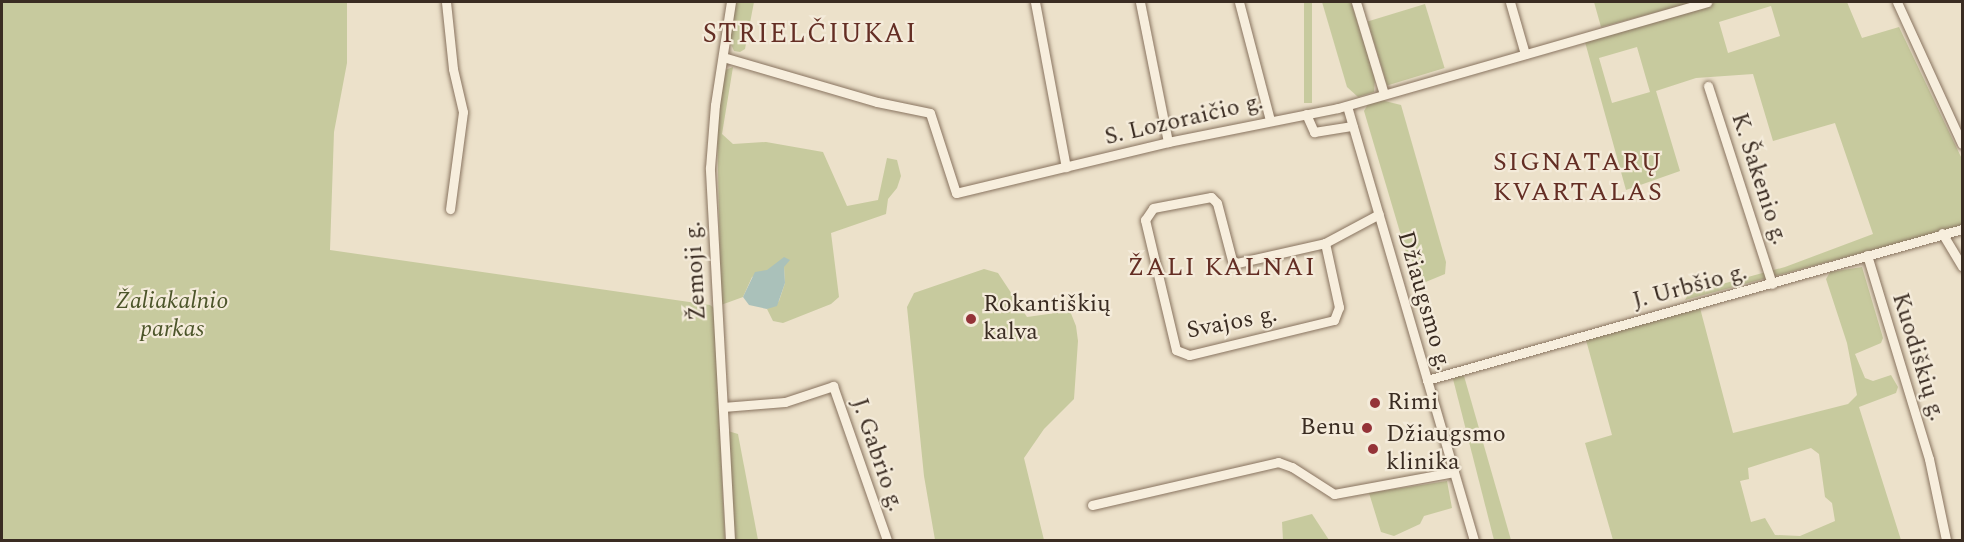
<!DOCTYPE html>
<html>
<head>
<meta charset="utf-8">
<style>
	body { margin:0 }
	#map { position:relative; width:1964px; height:542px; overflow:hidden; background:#ece1ca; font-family:Spectral,serif }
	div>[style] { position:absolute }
	.green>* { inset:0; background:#c7ca9e; transform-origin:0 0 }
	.water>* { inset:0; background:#aac1ba }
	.roads { filter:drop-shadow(0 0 2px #88735f) drop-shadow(0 0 2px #88735f) }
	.minor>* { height:9px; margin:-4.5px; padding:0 4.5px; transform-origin:4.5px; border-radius:4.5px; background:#f7eedd }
	.dots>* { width:16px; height:16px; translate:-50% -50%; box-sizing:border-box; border:3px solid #f4ebda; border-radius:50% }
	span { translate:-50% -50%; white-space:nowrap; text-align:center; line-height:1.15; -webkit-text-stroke:4.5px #f4ebda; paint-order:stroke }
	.street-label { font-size:24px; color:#3a2c22 }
	.park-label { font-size:24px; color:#4c552a; font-style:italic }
	.poi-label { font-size:24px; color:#3a2c22 }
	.left { translate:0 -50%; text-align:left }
	.right { translate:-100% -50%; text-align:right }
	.neighbourhood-label { font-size:26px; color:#642e24; letter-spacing:1.5px }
	.quarter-label { font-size:27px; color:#642e24; letter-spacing:1.5px }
	.frame { position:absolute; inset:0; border:3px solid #3a2c22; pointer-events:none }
</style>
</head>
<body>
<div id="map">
	<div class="green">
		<i style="clip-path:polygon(2px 2px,347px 2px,347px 63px,334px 132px,330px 250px,710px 305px,714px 308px,725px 540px,2px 540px)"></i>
		<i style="clip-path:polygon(736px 2px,754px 2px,745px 49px,740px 52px,734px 51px,730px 42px)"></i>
		<i style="left:1304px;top:2px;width:8px;height:101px"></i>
		<i style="clip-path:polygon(1322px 2px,1351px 2px,1375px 78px,1374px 92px,1358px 97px,1347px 87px)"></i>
		<i style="clip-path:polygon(1594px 2px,1694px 2px,1601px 27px)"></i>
		<i style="clip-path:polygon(evenodd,1717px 2px,1847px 2px,1862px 38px,1899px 27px,1962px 159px,1962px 226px,1685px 300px,1689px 293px,1785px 267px,1873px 234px,1835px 123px,1773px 141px,1753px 74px,1696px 78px,1656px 91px,1680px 171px,1626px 190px,1585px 42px,1717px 2px,1771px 6px,1780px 36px,1728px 53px,1719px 22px,1771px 6px,1717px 2px,1637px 47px,1650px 92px,1612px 103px,1599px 58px,1637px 47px)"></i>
		<i style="left:1425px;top:4px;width:67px;height:60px;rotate:73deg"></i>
		<i style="clip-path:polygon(733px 67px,722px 134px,733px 144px,766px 142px,823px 152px,847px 206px,878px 200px,887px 158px,897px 160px,901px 176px,897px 188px,888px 199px,886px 214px,831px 233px,839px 297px,831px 304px,783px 323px,773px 321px,767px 309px,779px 301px,785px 283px,784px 267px,752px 277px,743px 297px,721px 305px,717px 125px,725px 70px)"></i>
		<i style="clip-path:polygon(1381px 100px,1401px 105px,1446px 262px,1445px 274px,1416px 286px,1364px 111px,1368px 104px)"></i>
		<i style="clip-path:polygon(evenodd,1862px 267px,1883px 338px,1881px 343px,1855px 354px,1865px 378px,1873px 381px,1891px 375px,1898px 387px,1896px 393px,1859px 407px,1901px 540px,1613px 540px,1585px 443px,1612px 435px,1586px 340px,1700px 308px,1733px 433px,1848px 404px,1857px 395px,1847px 343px,1826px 279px,1830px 272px,1862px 267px,1811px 448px,1819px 454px,1825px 497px,1832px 503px,1835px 521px,1800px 536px,1775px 535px,1765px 518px,1751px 522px,1740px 481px,1749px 479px,1748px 468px,1811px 448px)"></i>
		<i style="clip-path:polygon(984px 269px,998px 273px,1027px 317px,1070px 311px,1076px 326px,1078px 341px,1074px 399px,1044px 429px,1024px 458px,1044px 540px,935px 540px,924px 476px,907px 307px,914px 293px)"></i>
		<i style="clip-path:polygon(1455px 376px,1464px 376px,1511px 540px,1494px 540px,1453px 379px)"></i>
		<i style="clip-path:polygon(728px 431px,738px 434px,758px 540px,735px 540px)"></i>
		<i style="clip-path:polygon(1447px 481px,1452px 508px,1424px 516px,1420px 524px,1394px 536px,1381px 532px,1369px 493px)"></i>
		<i style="clip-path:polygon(1312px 514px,1329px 540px,1283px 540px,1282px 522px)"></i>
	</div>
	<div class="water">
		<i style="clip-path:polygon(784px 257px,790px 260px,784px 267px,785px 283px,777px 306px,767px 309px,749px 305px,743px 297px,755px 272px,767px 270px)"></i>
	</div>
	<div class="roads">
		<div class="minor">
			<i style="left:446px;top:2px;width:67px;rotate:84deg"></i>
			<i style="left:453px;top:69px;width:44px;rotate:76.9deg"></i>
			<i style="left:463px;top:112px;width:98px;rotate:97.6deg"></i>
			<i style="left:1035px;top:2px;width:168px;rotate:79.4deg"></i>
			<i style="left:1140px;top:2px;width:143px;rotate:78.7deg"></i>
			<i style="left:1239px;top:2px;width:122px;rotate:75.3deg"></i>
			<i style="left:1356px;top:2px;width:96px;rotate:73.1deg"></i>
			<i style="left:1510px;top:2px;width:54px;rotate:73.9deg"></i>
			<i style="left:1897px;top:2px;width:156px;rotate:65.4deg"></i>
			<i style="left:723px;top:57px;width:160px;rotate:16.3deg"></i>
			<i style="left:877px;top:102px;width:54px;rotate:11.7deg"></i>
			<i style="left:930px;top:113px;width:84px;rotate:72deg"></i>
			<i style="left:956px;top:193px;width:218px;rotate:-13.5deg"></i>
			<i style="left:1168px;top:142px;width:173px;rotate:-11.3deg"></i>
			<i style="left:1338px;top:108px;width:384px;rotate:-16deg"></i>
			<i style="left:1708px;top:86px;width:208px;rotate:72.1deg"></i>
			<i style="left:1347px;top:106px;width:452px;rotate:73.7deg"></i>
			<i style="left:1306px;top:114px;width:20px;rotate:66deg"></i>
			<i style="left:1314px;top:132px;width:39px;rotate:-9deg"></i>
			<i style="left:1942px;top:233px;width:39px;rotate:59deg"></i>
			<i style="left:1325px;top:243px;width:66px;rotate:77.7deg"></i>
			<i style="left:1339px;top:307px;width:14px;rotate:111deg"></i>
			<i style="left:1334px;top:320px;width:149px;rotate:166.4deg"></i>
			<i style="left:1189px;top:355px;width:14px;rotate:-159deg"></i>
			<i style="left:1176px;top:350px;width:134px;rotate:-103.4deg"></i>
			<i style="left:1145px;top:220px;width:14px;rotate:-56deg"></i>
			<i style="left:1153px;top:208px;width:59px;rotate:-10.7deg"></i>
			<i style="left:1211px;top:197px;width:8px;rotate:45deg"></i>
			<i style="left:1217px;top:203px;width:59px;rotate:75.3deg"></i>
			<i style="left:1232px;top:260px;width:6px;rotate:31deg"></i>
			<i style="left:1237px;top:263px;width:90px;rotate:-12.8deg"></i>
			<i style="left:1325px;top:243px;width:61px;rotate:-28.2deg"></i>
			<i style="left:1867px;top:255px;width:213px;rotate:73.1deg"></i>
			<i style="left:1929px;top:459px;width:83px;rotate:78.1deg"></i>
			<i style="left:1427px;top:380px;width:556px;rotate:-15.76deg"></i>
			<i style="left:723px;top:407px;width:62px;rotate:-4.6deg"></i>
			<i style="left:785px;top:402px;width:51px;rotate:-18.4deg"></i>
			<i style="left:833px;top:386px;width:163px;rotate:70.7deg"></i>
			<i style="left:1092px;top:505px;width:191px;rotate:-13deg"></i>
			<i style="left:1278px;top:462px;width:15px;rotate:20deg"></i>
			<i style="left:1292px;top:467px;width:50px;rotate:32.7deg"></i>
			<i style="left:1334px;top:494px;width:122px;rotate:-10.4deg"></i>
			<i style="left:730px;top:540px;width:373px;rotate:-93.1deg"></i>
			<i style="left:710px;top:168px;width:63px;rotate:-85.5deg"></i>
			<i style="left:715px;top:105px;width:104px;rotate:-81.2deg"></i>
		</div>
	</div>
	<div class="dots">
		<i style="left:971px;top:319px;background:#943338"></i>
		<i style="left:1375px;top:403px;background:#943338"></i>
		<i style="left:1367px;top:428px;background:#943338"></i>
		<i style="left:1373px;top:449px;background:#943338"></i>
	</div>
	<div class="street-label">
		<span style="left:1184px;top:120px;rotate:-13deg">S. Lozoraičio g.</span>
		<span style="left:1759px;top:179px;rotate:72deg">K. Šakenio g.</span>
		<span style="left:696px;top:271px;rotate:-93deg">Žemoji g.</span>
		<span style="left:1690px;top:287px;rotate:-15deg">J. Urbšio g.</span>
		<span style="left:1424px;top:301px;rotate:74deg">Džiaugsmo g.</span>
		<span style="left:1232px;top:323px;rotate:-11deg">Svajos g.</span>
		<span style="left:1918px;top:357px;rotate:73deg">Kuodiškių g.</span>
		<span style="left:877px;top:455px;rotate:71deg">J. Gabrio g.</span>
	</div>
	<div class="park-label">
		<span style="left:172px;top:316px">Žaliakalnio<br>parkas</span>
	</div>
	<div class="poi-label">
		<span class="left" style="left:983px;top:319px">Rokantiškių<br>kalva</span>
		<span class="left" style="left:1387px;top:403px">Rimi</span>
		<span class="right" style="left:1355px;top:428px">Benu</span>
		<span class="left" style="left:1386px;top:449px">Džiaugsmo<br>klinika</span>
	</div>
	<div class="neighbourhood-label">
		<span style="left:1578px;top:178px">SIGNATARŲ<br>KVARTALAS</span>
		<span style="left:1222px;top:268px">ŽALI KALNAI</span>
	</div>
	<div class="quarter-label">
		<span style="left:810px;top:35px">STRIELČIUKAI</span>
	</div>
	<div class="frame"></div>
</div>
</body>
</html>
